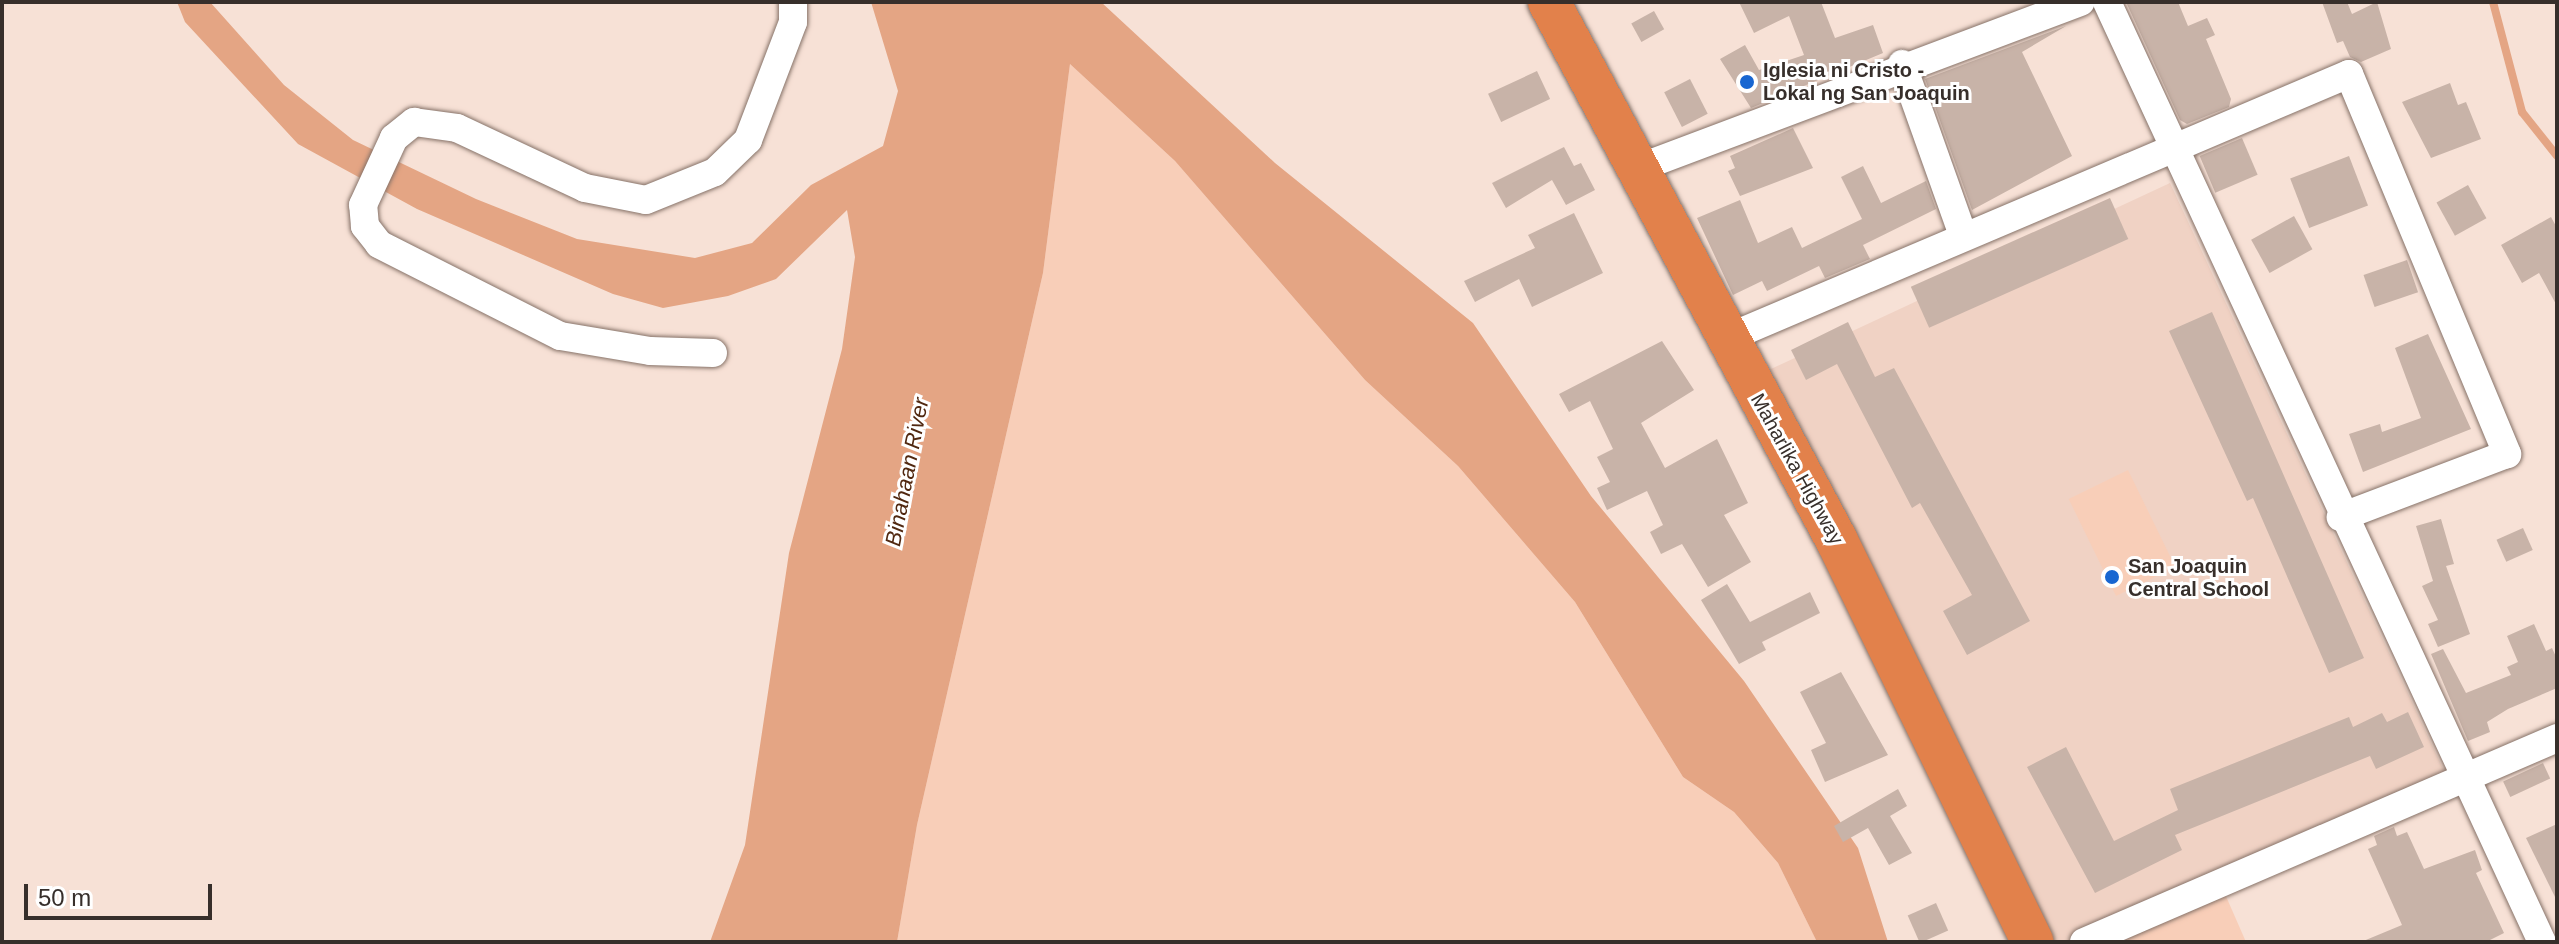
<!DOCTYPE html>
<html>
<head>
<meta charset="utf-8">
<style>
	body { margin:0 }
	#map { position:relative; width:2559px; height:944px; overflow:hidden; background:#f7e1d6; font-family:Helvetica,sans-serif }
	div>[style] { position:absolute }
	.built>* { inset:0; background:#f0d2c4; transform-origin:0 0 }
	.green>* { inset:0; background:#f8ceb8; transform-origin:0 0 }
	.water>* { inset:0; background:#e4a584 }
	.stream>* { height:8px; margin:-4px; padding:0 4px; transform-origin:4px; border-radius:4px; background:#e4a584 }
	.building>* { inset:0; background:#c8b3a8; transform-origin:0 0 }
	.roads { filter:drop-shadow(0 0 2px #867268) drop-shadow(0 0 2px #867268) }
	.minor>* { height:28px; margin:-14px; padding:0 14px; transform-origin:14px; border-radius:14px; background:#fff }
	.highway>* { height:42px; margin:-21px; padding:0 21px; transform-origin:21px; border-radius:21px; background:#e2814b }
	.dots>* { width:22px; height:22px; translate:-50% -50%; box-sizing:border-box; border:4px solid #fff; border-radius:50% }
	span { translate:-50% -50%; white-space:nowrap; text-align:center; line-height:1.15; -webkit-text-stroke:6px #fff; paint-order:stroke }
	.poi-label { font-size:20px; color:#372f2b; font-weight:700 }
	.left { translate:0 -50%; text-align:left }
	.street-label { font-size:20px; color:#372f2b }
	.water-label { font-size:22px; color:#512810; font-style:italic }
	.frame { position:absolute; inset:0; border:4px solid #372f2b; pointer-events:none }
	.scale { position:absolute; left:24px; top:884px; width:188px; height:36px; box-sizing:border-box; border:4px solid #372f2b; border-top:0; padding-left:10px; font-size:24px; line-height:28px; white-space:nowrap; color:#372f2b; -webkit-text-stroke:6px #fff; paint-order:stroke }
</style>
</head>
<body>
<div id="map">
	<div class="built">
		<i style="left:2170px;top:183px;width:655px;height:445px;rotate:65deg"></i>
	</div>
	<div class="green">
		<i style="clip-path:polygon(1070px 64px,1175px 161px,1365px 380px,1458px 466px,1575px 602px,1683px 777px,1734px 812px,1778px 863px,1817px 942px,897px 942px,917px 825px,1043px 273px)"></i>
		<i style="left:2128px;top:470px;width:108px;height:66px;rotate:64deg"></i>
		<i style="clip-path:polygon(2225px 894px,2246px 942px,2112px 942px)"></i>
	</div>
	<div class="water">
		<i style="clip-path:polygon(177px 2px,210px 2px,284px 85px,353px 140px,476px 199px,577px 239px,695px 258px,752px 243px,811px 185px,883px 146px,898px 91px,871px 2px,1101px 2px,1275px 163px,1473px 323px,1591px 496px,1744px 681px,1858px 848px,1888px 942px,1817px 942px,1778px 863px,1734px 812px,1683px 777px,1575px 602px,1458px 466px,1365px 380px,1175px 161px,1070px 64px,1043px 273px,917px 825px,897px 942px,710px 942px,745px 845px,789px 553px,842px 349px,855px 257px,847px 210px,776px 279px,728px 296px,663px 308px,613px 294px,417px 209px,298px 144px,185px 22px)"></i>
	</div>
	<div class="stream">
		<i style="left:2493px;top:2px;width:114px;rotate:75.2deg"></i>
		<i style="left:2522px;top:112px;width:56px;rotate:51.5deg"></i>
	</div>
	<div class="building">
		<i style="clip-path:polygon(1739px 2px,1821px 2px,1835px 38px,1873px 25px,1883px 53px,1751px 108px,1720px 59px,1745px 45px,1759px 70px,1804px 55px,1789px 16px,1754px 33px)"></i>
		<i style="clip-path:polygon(2126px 2px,2178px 2px,2188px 26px,2207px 18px,2215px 35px,2206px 39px,2231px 99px,2229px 107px,2187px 124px,2180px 120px)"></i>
		<i style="clip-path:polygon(2322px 2px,2347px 2px,2352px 14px,2377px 2px,2391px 49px,2361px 62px,2350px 57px,2343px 41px,2337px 43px)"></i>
		<i style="left:1654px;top:11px;width:21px;height:26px;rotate:61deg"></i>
		<i style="clip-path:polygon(2066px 26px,2022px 52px,2072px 156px,1972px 210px,1925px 79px)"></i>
		<i style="left:1537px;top:71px;width:31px;height:54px;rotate:65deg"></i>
		<i style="left:1690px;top:79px;width:39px;height:29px;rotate:63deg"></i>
		<i style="clip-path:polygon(2450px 83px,2458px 105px,2466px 102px,2481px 139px,2431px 158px,2402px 102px)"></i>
		<i style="clip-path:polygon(1793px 128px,1813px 168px,1740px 196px,1728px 171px,1735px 168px,1730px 156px)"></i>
		<i style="left:2242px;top:138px;width:40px;height:46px;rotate:67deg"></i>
		<i style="clip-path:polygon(1564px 147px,1574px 166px,1581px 163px,1595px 190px,1566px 205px,1552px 180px,1506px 208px,1492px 183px)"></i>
		<i style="left:2349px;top:156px;width:53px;height:63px;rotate:69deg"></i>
		<i style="clip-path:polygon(1863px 166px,1881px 203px,1926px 181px,1936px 209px,1863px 245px,1870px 259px,1825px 278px,1819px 266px,1767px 291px,1762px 281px,1733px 295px,1697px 218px,1740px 200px,1758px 243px,1792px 227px,1802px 248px,1862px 219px,1841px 177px)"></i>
		<i style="left:2468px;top:185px;width:38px;height:36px;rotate:61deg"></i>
		<i style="left:2110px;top:198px;width:45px;height:218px;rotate:66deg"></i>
		<i style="clip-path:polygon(1574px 213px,1603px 273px,1532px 307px,1519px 279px,1475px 302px,1464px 281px,1535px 248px,1528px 235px)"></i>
		<i style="left:2294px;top:216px;width:38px;height:49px;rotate:61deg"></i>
		<i style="clip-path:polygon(2551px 217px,2557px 228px,2557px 306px,2539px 273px,2522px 283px,2501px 245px)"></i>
		<i style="left:2407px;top:260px;width:34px;height:46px;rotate:71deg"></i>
		<i style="clip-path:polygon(2212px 312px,2364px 658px,2329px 673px,2253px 498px,2247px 501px,2169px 331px)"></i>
		<i style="clip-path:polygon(1848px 322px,1875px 377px,1894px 368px,2030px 621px,1967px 655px,1943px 611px,1972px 595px,1920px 503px,1912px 508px,1837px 364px,1806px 380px,1791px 350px)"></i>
		<i style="clip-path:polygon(2428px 334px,2471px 429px,2363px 472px,2349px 434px,2380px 424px,2382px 432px,2421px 418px,2395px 348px)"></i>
		<i style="clip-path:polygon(1662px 341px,1694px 390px,1641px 423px,1665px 468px,1717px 439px,1748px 503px,1724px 515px,1751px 562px,1708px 587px,1682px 544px,1661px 554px,1650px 532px,1663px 525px,1647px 491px,1607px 510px,1597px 488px,1610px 482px,1597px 457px,1613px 449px,1590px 401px,1569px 412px,1559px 394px)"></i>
		<i style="clip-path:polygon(2441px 519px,2454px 564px,2446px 566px,2470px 634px,2438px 647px,2428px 624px,2438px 620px,2422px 586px,2433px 581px,2416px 526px)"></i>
		<i style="left:2523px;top:528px;width:24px;height:29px;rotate:66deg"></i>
		<i style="clip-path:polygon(1727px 584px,1750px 622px,1810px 592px,1820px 613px,1762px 642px,1766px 650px,1739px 664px,1701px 600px)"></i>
		<i style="clip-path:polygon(2534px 624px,2546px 651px,2552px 648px,2557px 659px,2557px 688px,2508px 709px,2487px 722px,2490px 732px,2468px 741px,2431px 654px,2443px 649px,2466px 693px,2511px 675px,2507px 667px,2518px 662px,2507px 636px)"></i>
		<i style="clip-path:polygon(1841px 672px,1888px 755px,1825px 782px,1811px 750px,1826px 743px,1800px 692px)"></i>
		<i style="clip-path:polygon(2408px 712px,2424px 747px,2376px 769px,2370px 756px,2175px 835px,2182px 850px,2095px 893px,2027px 767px,2066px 747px,2114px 841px,2178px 810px,2170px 789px,2349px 717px,2353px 727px,2382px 713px,2387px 722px)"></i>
		<i style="left:2543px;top:763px;width:17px;height:44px;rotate:65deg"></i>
		<i style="clip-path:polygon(1898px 789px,1907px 806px,1890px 816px,1912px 853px,1889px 865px,1868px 828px,1843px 842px,1834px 826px)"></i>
		<i style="clip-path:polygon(2557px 824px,2557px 901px,2526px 838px)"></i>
		<i style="clip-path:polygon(2394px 827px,2397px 836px,2407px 832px,2424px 869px,2475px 850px,2482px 870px,2476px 873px,2504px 933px,2486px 942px,2361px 942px,2402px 925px,2368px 849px,2377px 845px,2374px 836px)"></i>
		<i style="left:1936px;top:903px;width:30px;height:31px;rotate:66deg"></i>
	</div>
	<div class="roads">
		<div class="minor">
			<i style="left:2107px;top:2px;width:1036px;rotate:65.17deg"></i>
			<i style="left:1902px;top:64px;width:182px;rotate:70.4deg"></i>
			<i style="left:1636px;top:169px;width:475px;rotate:-20.6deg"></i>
			<i style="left:1725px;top:339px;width:678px;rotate:-23.01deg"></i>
			<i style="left:2349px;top:74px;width:412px;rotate:67.4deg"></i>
			<i style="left:2507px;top:454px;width:178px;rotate:159.2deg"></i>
			<i style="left:713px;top:353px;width:63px;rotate:-178.2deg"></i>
			<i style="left:650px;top:351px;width:91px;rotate:-170.5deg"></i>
			<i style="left:560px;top:336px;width:203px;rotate:-153.1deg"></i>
			<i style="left:379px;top:244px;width:23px;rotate:-128deg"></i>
			<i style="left:365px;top:226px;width:21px;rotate:-95deg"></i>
			<i style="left:363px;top:205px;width:74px;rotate:-65.2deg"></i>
			<i style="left:394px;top:138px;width:26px;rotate:-39deg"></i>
			<i style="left:414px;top:122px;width:43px;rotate:7.9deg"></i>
			<i style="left:457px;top:128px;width:141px;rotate:25.1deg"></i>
			<i style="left:585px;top:188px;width:62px;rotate:11.1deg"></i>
			<i style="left:646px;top:200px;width:74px;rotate:-22.1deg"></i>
			<i style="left:715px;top:172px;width:46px;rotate:-44.1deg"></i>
			<i style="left:748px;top:140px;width:126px;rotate:-69.1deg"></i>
			<i style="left:793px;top:22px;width:20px;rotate:-90deg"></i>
			<i style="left:2084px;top:942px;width:515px;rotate:-23.33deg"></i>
		</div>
		<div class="highway">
			<i style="left:1549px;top:2px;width:611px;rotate:61.88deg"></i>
			<i style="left:1837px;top:541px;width:446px;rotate:64deg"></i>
		</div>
	</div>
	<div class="dots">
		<i style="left:1747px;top:82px;background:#1866d1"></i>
		<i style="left:2112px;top:577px;background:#1866d1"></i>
	</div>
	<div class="poi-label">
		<span class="left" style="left:1763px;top:82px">Iglesia ni Cristo -<br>Lokal ng San Joaquin</span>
		<span class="left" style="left:2128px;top:578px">San Joaquin<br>Central School</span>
	</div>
	<div class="street-label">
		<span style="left:1797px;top:469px;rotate:61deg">Maharlika Highway</span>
	</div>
	<div class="water-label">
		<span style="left:907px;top:472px;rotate:-79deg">Binahaan River</span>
	</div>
	<div class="frame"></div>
	<div class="scale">50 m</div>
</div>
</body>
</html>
